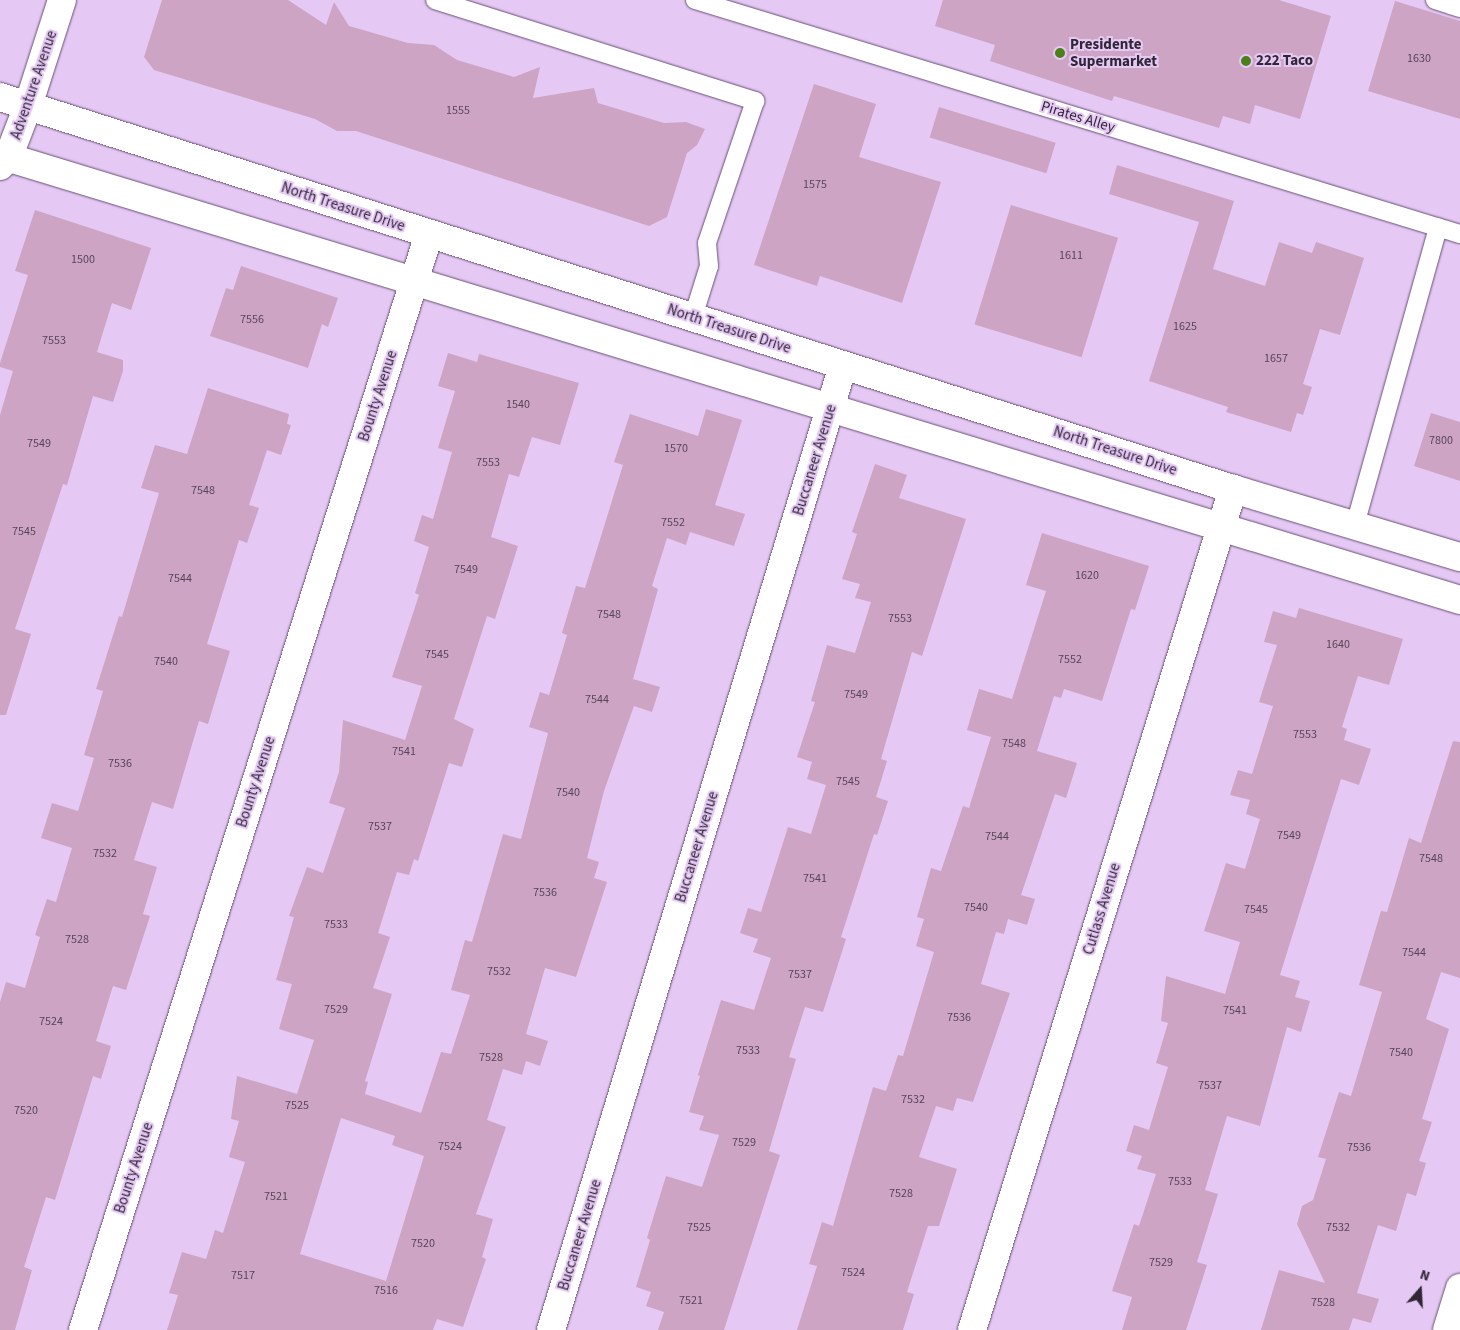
<!DOCTYPE html>
<html>
<head>
<meta charset="utf-8">
<style>
	body { margin:0 }
	#map { position:relative; width:1460px; height:1330px; overflow:hidden; background:#e5c9f4; font-family:"Source Sans 3",sans-serif }
	div>[style] { position:absolute }
	.building>* { inset:0; background:#cda4c4; transform-origin:0 0 }
	.roads { filter:drop-shadow(0 0 1px #685075) drop-shadow(0 0 1px #685075) }
	.service>* { height:18px; margin:-9px; padding:0 9px; transform-origin:9px; border-radius:9px; background:#fff }
	.minor>* { height:28px; margin:-14px; padding:0 14px; transform-origin:14px; border-radius:14px; background:#fff }
	.dots>* { width:14px; height:14px; translate:-50% -50%; box-sizing:border-box; border:2px solid #e5c9f4; border-radius:50% }
	span { translate:-50% -50%; white-space:nowrap; text-align:center; line-height:1.15; -webkit-text-stroke:4px #e5c9f4; paint-order:stroke }
	.number-label { font-size:12px; color:#57465a }
	.number-label span { -webkit-text-stroke-width:0 }
	.poi-label { font-size:15px; color:#302636; font-weight:700 }
	.left { translate:0 -50%; text-align:left }
	.street-label { font-size:15px; color:#302636 }
	.north { position:absolute; left:1395px; top:1265px; width:50px; height:50px; -webkit-text-stroke:4px #e5c9f4; paint-order:stroke; rotate:19deg; font-size:14px; font-weight:700; line-height:20px; text-align:center; color:#302636 }
	.north::after { content:''; display:block; margin:auto; width:18px; height:22px; background:#302636; clip-path:polygon(50% 0,100% 100%,50% 72%,0 100%) }
</style>
</head>
<body>
<div id="map">
	<div class="building">
		<i style="clip-path:polygon(162px 0,288px 0,326px 25px,334px 2px,349px 26px,408px 43px,434px 45px,457px 60px,514px 77px,540px 67px,533px 98px,594px 88px,598px 103px,664px 123px,686px 122px,705px 129px,697px 145px,687px 153px,667px 217px,649px 226px,356px 131px,337px 131px,315px 119px,154px 70px,144px 57px)"></i>
		<i style="clip-path:polygon(943px 0,1279px 0,1331px 16px,1300px 119px,1255px 105px,1250px 124px,1223px 116px,1219px 128px,1114px 96px,1112px 101px,990px 61px,995px 45px,935px 26px)"></i>
		<i style="clip-path:polygon(1395px 1px,1460px 21px,1460px 119px,1368px 91px)"></i>
		<i style="clip-path:polygon(814px 84px,876px 104px,859px 157px,941px 182px,902px 303px,820px 276px,817px 286px,754px 265px)"></i>
		<i style="left:939px;top:107px;width:122px;height:32px;rotate:17deg"></i>
		<i style="clip-path:polygon(1117px 165px,1234px 201px,1213px 269px,1265px 286px,1279px 242px,1312px 253px,1316px 242px,1364px 258px,1340px 335px,1320px 329px,1303px 384px,1312px 387px,1303px 415px,1297px 413px,1291px 432px,1226px 412px,1228px 407px,1149px 381px,1199px 222px,1109px 194px)"></i>
		<i style="left:1011px;top:205px;width:112px;height:125px;rotate:17deg"></i>
		<i style="clip-path:polygon(35px 210px,151px 248px,131px 310px,112px 303px,97px 352px,123px 360px,123px 371px,113px 402px,93px 396px,67px 485px,63px 484px,15px 629px,31px 634px,6px 715px,0 715px,0 415px,13px 371px,0 367px,0 363px,28px 275px,15px 271px)"></i>
		<i style="clip-path:polygon(241px 266px,338px 298px,328px 327px,322px 324px,308px 368px,210px 336px,226px 288px,233px 290px)"></i>
		<i style="clip-path:polygon(evenodd,448px 353px,477px 362px,479px 354px,579px 383px,560px 445px,532px 437px,519px 477px,509px 474px,491px 537px,518px 546px,495px 619px,487px 616px,454px 719px,474px 729px,462px 767px,449px 763px,418px 861px,414px 859px,409px 875px,397px 872px,378px 933px,390px 937px,373px 988px,392px 994px,365px 1081px,368px 1082px,365px 1094px,421px 1113px,441px 1052px,451px 1054px,470px 995px,451px 990px,465px 940px,472px 942px,503px 834px,521px 839px,548px 733px,529px 727px,540px 692px,549px 695px,567px 635px,562px 633px,576px 586px,585px 588px,623px 465px,614px 462px,630px 414px,698px 436px,706px 409px,742px 420px,715px 505px,745px 514px,734px 546px,690px 532px,686px 545px,667px 538px,652px 586px,658px 589px,633px 679px,660px 687px,652px 712px,634px 706px,604px 791px,587px 858px,599px 862px,594px 878px,607px 882px,576px 977px,545px 968px,526px 1034px,548px 1041px,540px 1066px,526px 1061px,522px 1075px,503px 1069px,487px 1120px,506px 1127px,476px 1214px,493px 1219px,482px 1257px,486px 1259px,463px 1327px,437px 1319px,433px 1330px,167px 1330px,178px 1295px,169px 1293px,182px 1252px,206px 1259px,215px 1230px,223px 1233px,245px 1162px,229px 1157px,239px 1121px,231px 1119px,237px 1076px,297px 1094px,314px 1040px,279px 1029px,292px 984px,276px 980px,294px 917px,289px 916px,307px 867px,323px 873px,345px 808px,329px 803px,339px 772px,343px 720px,405px 740px,422px 686px,392px 677px,419px 595px,415px 593px,429px 547px,414px 541px,422px 515px,433px 519px,452px 452px,438px 448px,455px 391px,438px 386px,448px 353px,341px 1118px,395px 1136px,392px 1145px,424px 1156px,386px 1281px,300px 1254px,341px 1118px)"></i>
		<i style="clip-path:polygon(208px 388px,289px 414px,287px 424px,291px 425px,281px 455px,267px 450px,249px 505px,259px 508px,247px 543px,239px 540px,207px 644px,230px 651px,208px 724px,199px 721px,173px 809px,152px 802px,134px 860px,157px 867px,143px 914px,150px 916px,126px 990px,113px 986px,96px 1041px,111px 1046px,101px 1079px,93px 1076px,55px 1200px,46px 1197px,24px 1267px,32px 1270px,15px 1330px,0 1330px,0 1002px,6px 982px,25px 988px,40px 937px,35px 935px,47px 899px,56px 902px,72px 848px,41px 838px,52px 803px,78px 811px,94px 758px,84px 755px,103px 691px,96px 689px,119px 616px,122px 617px,159px 493px,141px 488px,155px 445px,187px 454px)"></i>
		<i style="clip-path:polygon(1431px 413px,1460px 422px,1460px 481px,1414px 466px)"></i>
		<i style="clip-path:polygon(875px 464px,907px 475px,899px 498px,966px 519px,922px 656px,912px 652px,881px 759px,887px 761px,876px 797px,888px 801px,877px 835px,874px 834px,841px 937px,846px 939px,823px 1012px,805px 1007px,789px 1057px,796px 1059px,769px 1151px,780px 1155px,724px 1330px,658px 1330px,664px 1312px,646px 1306px,651px 1292px,636px 1287px,650px 1240px,647px 1238px,666px 1176px,702px 1187px,719px 1135px,699px 1130px,704px 1116px,689px 1112px,700px 1076px,698px 1075px,721px 1000px,754px 1010px,771px 958px,753px 952px,758px 939px,740px 933px,748px 908px,761px 912px,788px 827px,811px 834px,826px 785px,807px 779px,812px 762px,797px 757px,815px 702px,811px 701px,827px 645px,855px 653px,871px 602px,855px 598px,860px 584px,842px 579px,857px 534px,852px 532px)"></i>
		<i style="clip-path:polygon(1042px 533px,1149px 566px,1135px 610px,1131px 609px,1102px 701px,1064px 689px,1061px 698px,1054px 696px,1037px 751px,1077px 763px,1066px 798px,1055px 794px,1021px 895px,1035px 899px,1027px 925px,1008px 919px,1004px 934px,996px 932px,981px 984px,1010px 993px,973px 1102px,957px 1098px,953px 1111px,936px 1106px,919px 1157px,957px 1169px,939px 1226px,928px 1226px,907px 1292px,914px 1294px,903px 1330px,797px 1330px,817px 1266px,809px 1264px,822px 1222px,833px 1226px,873px 1087px,886px 1091px,898px 1055px,903px 1056px,934px 952px,916px 946px,924px 919px,917px 917px,931px 868px,941px 871px,963px 806px,969px 808px,991px 737px,967px 730px,979px 689px,1012px 699px,1046px 591px,1026px 585px)"></i>
		<i style="clip-path:polygon(1299px 608px,1403px 639px,1389px 685px,1358px 676px,1342px 727px,1347px 729px,1344px 740px,1371px 749px,1359px 785px,1341px 779px,1280px 975px,1300px 981px,1295px 997px,1310px 1001px,1301px 1032px,1287px 1027px,1260px 1126px,1227px 1116px,1205px 1190px,1218px 1194px,1197px 1262px,1207px 1265px,1186px 1330px,1122px 1330px,1132px 1297px,1112px 1291px,1134px 1224px,1139px 1226px,1156px 1174px,1137px 1169px,1142px 1156px,1126px 1151px,1134px 1125px,1149px 1130px,1168px 1067px,1156px 1063px,1168px 1023px,1161px 1021px,1166px 976px,1225px 994px,1240px 942px,1204px 931px,1226px 863px,1245px 869px,1260px 819px,1246px 814px,1250px 800px,1230px 795px,1238px 770px,1252px 774px,1273px 706px,1259px 702px,1277px 645px,1264px 642px,1273px 611px,1296px 618px)"></i>
		<i style="clip-path:polygon(1453px 741px,1460px 742px,1460px 978px,1441px 972px,1426px 1019px,1449px 1029px,1422px 1119px,1432px 1122px,1419px 1161px,1426px 1163px,1416px 1196px,1407px 1193px,1396px 1231px,1378px 1225px,1357px 1293px,1379px 1299px,1371px 1323px,1353px 1318px,1349px 1330px,1261px 1330px,1279px 1270px,1325px 1283px,1297px 1224px,1302px 1206px,1313px 1200px,1326px 1159px,1318px 1157px,1339px 1092px,1351px 1096px,1382px 992px,1359px 985px,1381px 911px,1387px 912px,1409px 838px,1421px 843px)"></i>
	</div>
	<div class="roads">
		<div class="service">
			<i style="left:435px;top:0;width:336px;rotate:17.5deg"></i>
			<i style="left:755px;top:101px;width:150px;rotate:108.7deg"></i>
			<i style="left:707px;top:243px;width:23px;rotate:85deg"></i>
			<i style="left:709px;top:266px;width:53px;rotate:107.4deg"></i>
			<i style="left:695px;top:0;width:800px;rotate:17.01deg"></i>
			<i style="left:1435px;top:0;width:26px;rotate:18deg"></i>
			<i style="left:1355px;top:525px;width:309px;rotate:-74.4deg"></i>
		</div>
		<div class="minor">
			<i style="left:0;top:97px;width:1294px;rotate:17.64deg"></i>
			<i style="left:1233px;top:489px;width:237px;rotate:16.7deg"></i>
			<i style="left:0;top:155px;width:1526px;rotate:16.95deg"></i>
			<i style="left:0;top:166px;width:11px;rotate:-45deg"></i>
			<i style="left:8px;top:158px;width:56px;rotate:-69deg"></i>
			<i style="left:28px;top:106px;width:111px;rotate:-72.2deg"></i>
			<i style="left:83px;top:1330px;width:1149px;rotate:-72.48deg"></i>
			<i style="left:551px;top:1330px;width:1008px;rotate:-73.16deg"></i>
			<i style="left:972px;top:1330px;width:881px;rotate:-72.76deg"></i>
			<i style="left:1447px;top:1330px;width:44px;rotate:-72.8deg"></i>
		</div>
	</div>
	<div class="dots">
		<i style="left:1060px;top:53px;background:#4a8017"></i>
		<i style="left:1246px;top:61px;background:#4a8017"></i>
	</div>
	<div class="number-label">
		<span style="left:1419px;top:59px">1630</span>
		<span style="left:458px;top:111px">1555</span>
		<span style="left:815px;top:185px">1575</span>
		<span style="left:1071px;top:256px">1611</span>
		<span style="left:83px;top:260px">1500</span>
		<span style="left:252px;top:320px">7556</span>
		<span style="left:1185px;top:327px">1625</span>
		<span style="left:54px;top:341px">7553</span>
		<span style="left:1276px;top:359px">1657</span>
		<span style="left:518px;top:405px">1540</span>
		<span style="left:1441px;top:441px">7800</span>
		<span style="left:39px;top:444px">7549</span>
		<span style="left:676px;top:449px">1570</span>
		<span style="left:488px;top:463px">7553</span>
		<span style="left:203px;top:491px">7548</span>
		<span style="left:673px;top:523px">7552</span>
		<span style="left:24px;top:532px">7545</span>
		<span style="left:466px;top:570px">7549</span>
		<span style="left:1087px;top:576px">1620</span>
		<span style="left:180px;top:579px">7544</span>
		<span style="left:609px;top:615px">7548</span>
		<span style="left:900px;top:619px">7553</span>
		<span style="left:1338px;top:645px">1640</span>
		<span style="left:437px;top:655px">7545</span>
		<span style="left:1070px;top:660px">7552</span>
		<span style="left:166px;top:662px">7540</span>
		<span style="left:856px;top:695px">7549</span>
		<span style="left:597px;top:700px">7544</span>
		<span style="left:1305px;top:735px">7553</span>
		<span style="left:1014px;top:744px">7548</span>
		<span style="left:404px;top:752px">7541</span>
		<span style="left:120px;top:764px">7536</span>
		<span style="left:848px;top:782px">7545</span>
		<span style="left:568px;top:793px">7540</span>
		<span style="left:380px;top:827px">7537</span>
		<span style="left:1289px;top:836px">7549</span>
		<span style="left:997px;top:837px">7544</span>
		<span style="left:105px;top:854px">7532</span>
		<span style="left:1431px;top:859px">7548</span>
		<span style="left:815px;top:879px">7541</span>
		<span style="left:545px;top:893px">7536</span>
		<span style="left:976px;top:908px">7540</span>
		<span style="left:1256px;top:910px">7545</span>
		<span style="left:336px;top:925px">7533</span>
		<span style="left:77px;top:940px">7528</span>
		<span style="left:1414px;top:953px">7544</span>
		<span style="left:499px;top:972px">7532</span>
		<span style="left:800px;top:975px">7537</span>
		<span style="left:336px;top:1010px">7529</span>
		<span style="left:1235px;top:1011px">7541</span>
		<span style="left:959px;top:1018px">7536</span>
		<span style="left:51px;top:1022px">7524</span>
		<span style="left:748px;top:1051px">7533</span>
		<span style="left:1401px;top:1053px">7540</span>
		<span style="left:491px;top:1058px">7528</span>
		<span style="left:1210px;top:1086px">7537</span>
		<span style="left:913px;top:1100px">7532</span>
		<span style="left:297px;top:1106px">7525</span>
		<span style="left:26px;top:1111px">7520</span>
		<span style="left:744px;top:1143px">7529</span>
		<span style="left:450px;top:1147px">7524</span>
		<span style="left:1359px;top:1148px">7536</span>
		<span style="left:1180px;top:1182px">7533</span>
		<span style="left:901px;top:1194px">7528</span>
		<span style="left:276px;top:1197px">7521</span>
		<span style="left:699px;top:1228px">7525</span>
		<span style="left:1338px;top:1228px">7532</span>
		<span style="left:423px;top:1244px">7520</span>
		<span style="left:1161px;top:1263px">7529</span>
		<span style="left:853px;top:1273px">7524</span>
		<span style="left:243px;top:1276px">7517</span>
		<span style="left:386px;top:1291px">7516</span>
		<span style="left:691px;top:1301px">7521</span>
		<span style="left:1323px;top:1303px">7528</span>
	</div>
	<div class="poi-label">
		<span class="left" style="left:1070px;top:53px">Presidente<br>Supermarket</span>
		<span class="left" style="left:1256px;top:61px">222 Taco</span>
	</div>
	<div class="street-label">
		<span style="left:34px;top:85px;rotate:-71deg">Adventure Avenue</span>
		<span style="left:1078px;top:117px;rotate:17deg">Pirates Alley</span>
		<span style="left:343px;top:207px;rotate:18deg">North Treasure Drive</span>
		<span style="left:729px;top:329px;rotate:18deg">North Treasure Drive</span>
		<span style="left:378px;top:396px;rotate:-72deg">Bounty Avenue</span>
		<span style="left:1115px;top:451px;rotate:18deg">North Treasure Drive</span>
		<span style="left:815px;top:460px;rotate:-73deg">Buccaneer Avenue</span>
		<span style="left:256px;top:782px;rotate:-72deg">Bounty Avenue</span>
		<span style="left:697px;top:847px;rotate:-73deg">Buccaneer Avenue</span>
		<span style="left:1102px;top:909px;rotate:-73deg">Cutlass Avenue</span>
		<span style="left:134px;top:1168px;rotate:-72deg">Bounty Avenue</span>
		<span style="left:580px;top:1235px;rotate:-73deg">Buccaneer Avenue</span>
	</div>
	<div class="north">N</div>
</div>
</body>
</html>
